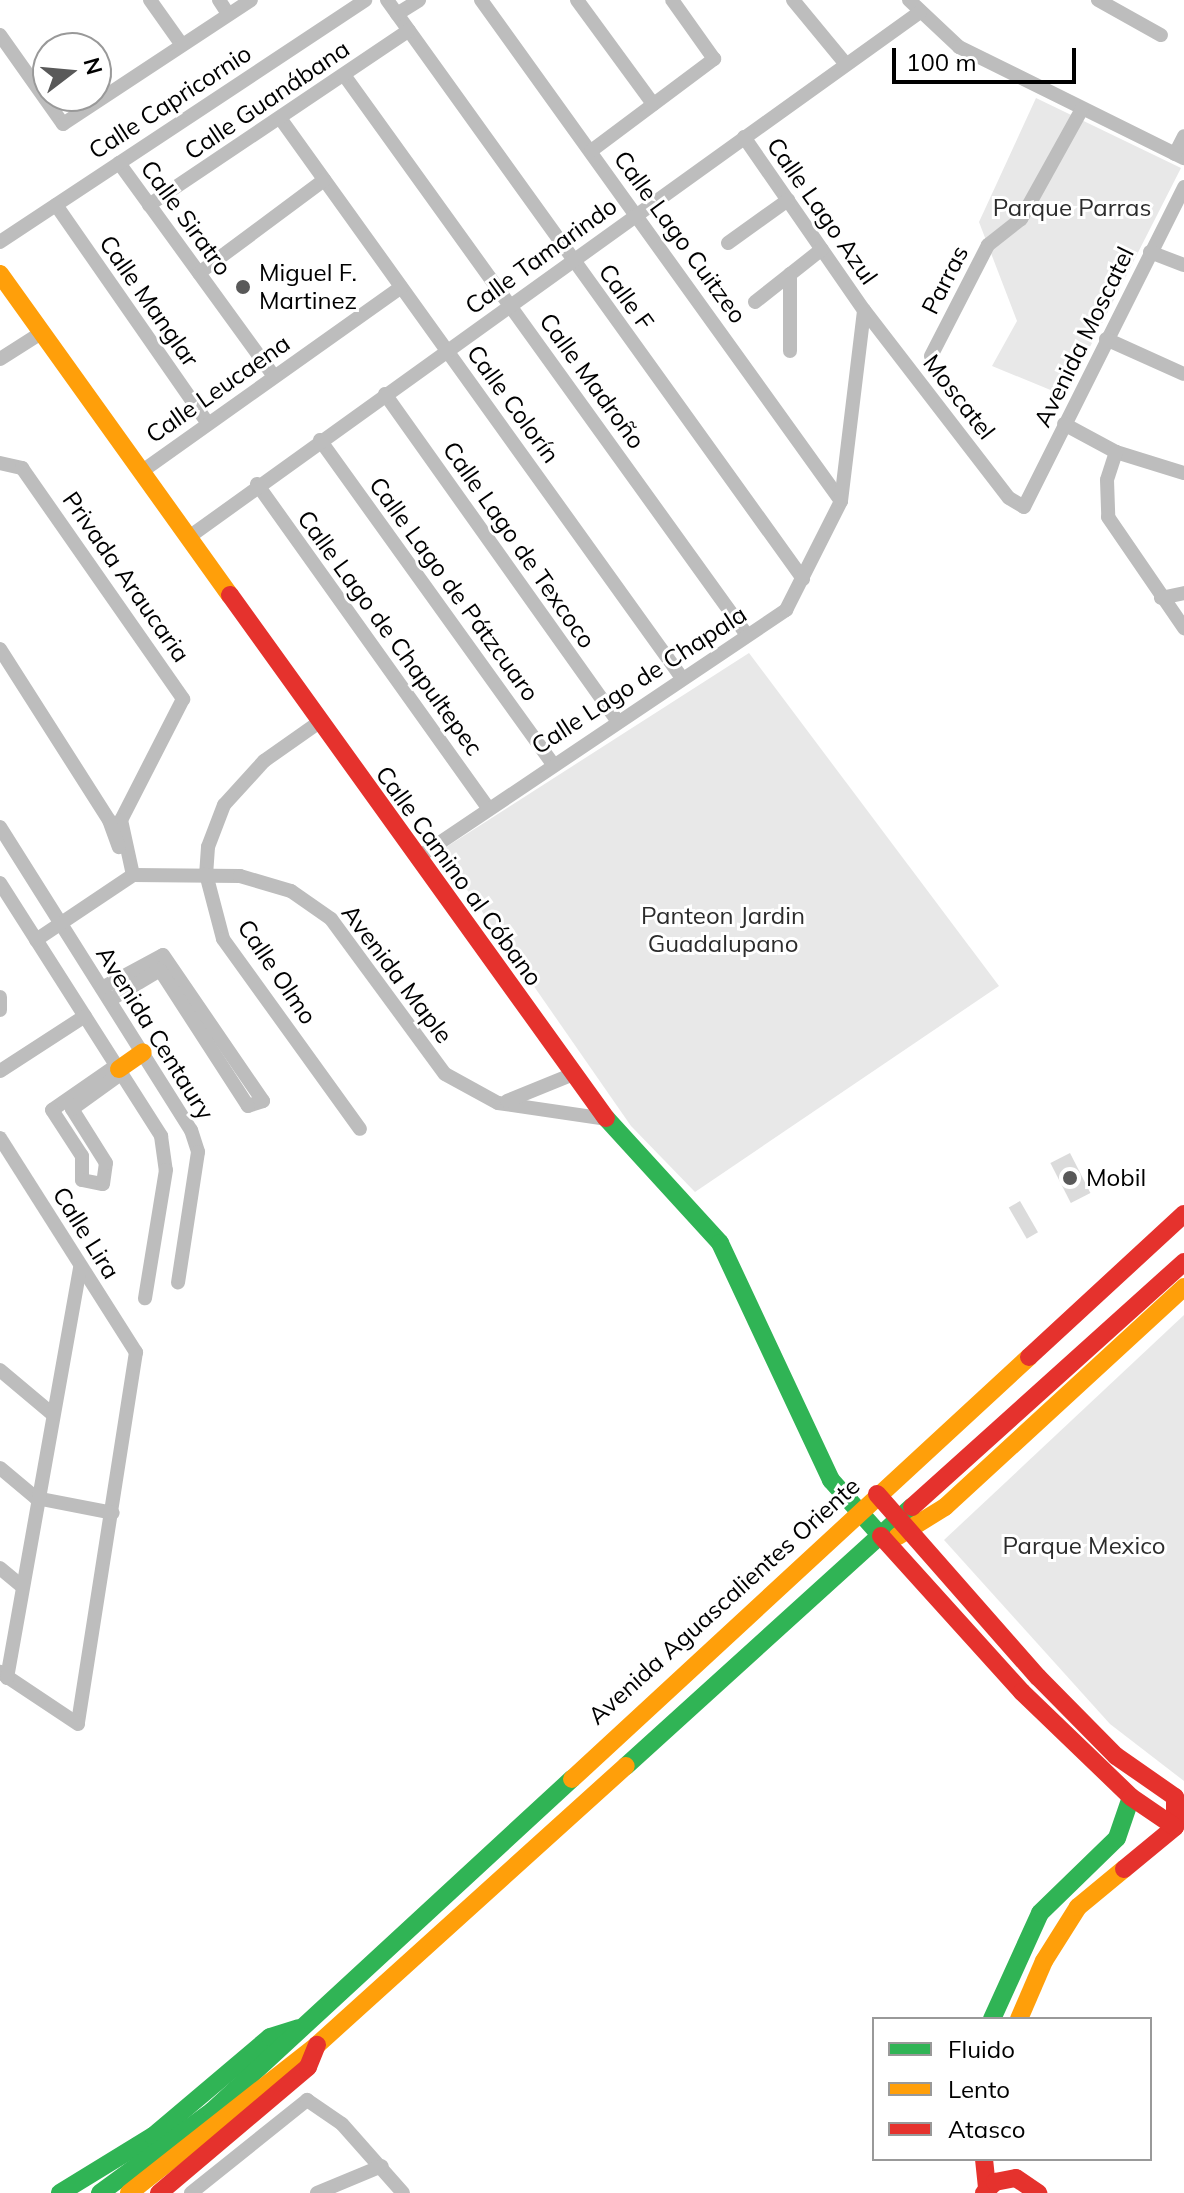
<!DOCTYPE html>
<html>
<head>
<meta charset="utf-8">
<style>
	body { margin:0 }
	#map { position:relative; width:1184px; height:2193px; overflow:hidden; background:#fff; font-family:Mulish,sans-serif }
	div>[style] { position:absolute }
	.green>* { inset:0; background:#e8e8e8 }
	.building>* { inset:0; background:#dbdbdb; transform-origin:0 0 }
	.street>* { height:14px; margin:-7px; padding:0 7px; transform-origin:7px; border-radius:7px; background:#bdbdbd }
	.fast>* { height:18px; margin:-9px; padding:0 9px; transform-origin:9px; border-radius:9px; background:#30b455 }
	.slow>* { height:18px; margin:-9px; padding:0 9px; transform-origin:9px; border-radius:9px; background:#ff9f0a }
	.jam>* { height:18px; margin:-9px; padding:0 9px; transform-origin:9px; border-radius:9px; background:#e5322d }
	.dots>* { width:22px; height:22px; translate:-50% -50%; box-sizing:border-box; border:4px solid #fff; border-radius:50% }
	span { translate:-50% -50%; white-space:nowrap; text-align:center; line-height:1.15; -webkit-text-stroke:6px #fff; paint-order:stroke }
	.street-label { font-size:24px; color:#000 }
	.park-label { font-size:24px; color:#2c2c2c }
	.poi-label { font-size:24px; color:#000 }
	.left { translate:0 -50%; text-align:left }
	.legend { position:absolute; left:872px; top:2017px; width:280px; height:144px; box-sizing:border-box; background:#fff; border:2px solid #999; margin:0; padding:10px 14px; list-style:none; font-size:24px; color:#000 }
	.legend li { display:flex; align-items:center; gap:16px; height:40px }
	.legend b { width:40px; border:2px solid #999 }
	.north { position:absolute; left:32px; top:32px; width:80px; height:80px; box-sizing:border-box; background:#fff; border:2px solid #999; border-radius:50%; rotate:74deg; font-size:22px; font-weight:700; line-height:32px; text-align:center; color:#000 }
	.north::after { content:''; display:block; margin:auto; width:28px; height:36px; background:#595959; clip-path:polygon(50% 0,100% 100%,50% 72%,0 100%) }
	.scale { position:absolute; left:892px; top:48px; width:184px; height:36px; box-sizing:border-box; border:4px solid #000; border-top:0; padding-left:10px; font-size:24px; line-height:28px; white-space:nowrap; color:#000; -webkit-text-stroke:6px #fff; paint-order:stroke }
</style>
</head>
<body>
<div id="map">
	<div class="green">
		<i style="clip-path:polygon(1036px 98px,1181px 168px,1065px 396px,992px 366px,1017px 321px,979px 222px)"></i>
		<i style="clip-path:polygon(749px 653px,999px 986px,695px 1192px,631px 1126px,440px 851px)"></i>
		<i style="clip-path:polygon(1184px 1315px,1184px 1781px,1110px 1724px,944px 1540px)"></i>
	</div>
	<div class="building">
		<i style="left:1070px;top:1153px;width:45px;height:22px;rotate:63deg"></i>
		<i style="left:1020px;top:1201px;width:36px;height:13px;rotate:60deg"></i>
	</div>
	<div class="street">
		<i style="left:150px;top:0;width:55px;rotate:54.6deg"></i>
		<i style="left:219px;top:0;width:17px;rotate:57deg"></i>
		<i style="left:387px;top:0;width:713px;rotate:54.3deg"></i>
		<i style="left:481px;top:0;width:617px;rotate:54.3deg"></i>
		<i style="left:577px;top:0;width:129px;rotate:53.8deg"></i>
		<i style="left:793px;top:0;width:82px;rotate:50.5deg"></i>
		<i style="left:909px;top:0;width:69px;rotate:43.2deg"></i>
		<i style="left:959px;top:47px;width:251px;rotate:26.3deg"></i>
		<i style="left:1098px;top:0;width:72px;rotate:29.1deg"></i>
		<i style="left:397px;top:14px;width:26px;rotate:-32deg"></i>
		<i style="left:0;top:35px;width:109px;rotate:54.7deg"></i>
		<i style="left:63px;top:124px;width:225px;rotate:-33.4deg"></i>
		<i style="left:344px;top:75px;width:690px;rotate:54.26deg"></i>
		<i style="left:280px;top:118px;width:689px;rotate:54.33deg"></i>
		<i style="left:744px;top:137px;width:211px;rotate:55.3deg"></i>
		<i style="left:864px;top:310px;width:237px;rotate:52.4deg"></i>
		<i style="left:1009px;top:498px;width:17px;rotate:31deg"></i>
		<i style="left:1024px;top:507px;width:358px;rotate:-63.4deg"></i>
		<i style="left:591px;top:151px;width:154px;rotate:-36.8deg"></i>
		<i style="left:714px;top:59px;width:72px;rotate:-125.4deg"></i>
		<i style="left:1175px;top:154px;width:20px;rotate:-63deg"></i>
		<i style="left:119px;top:163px;width:263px;rotate:54deg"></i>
		<i style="left:56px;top:205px;width:264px;rotate:55.2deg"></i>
		<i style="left:149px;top:205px;width:313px;rotate:-33.9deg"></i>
		<i style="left:0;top:242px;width:438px;rotate:-33.5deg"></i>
		<i style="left:728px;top:243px;width:74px;rotate:-35.6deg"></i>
		<i style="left:1150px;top:252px;width:36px;rotate:21deg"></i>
		<i style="left:199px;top:273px;width:156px;rotate:-36.6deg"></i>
		<i style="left:755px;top:302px;width:85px;rotate:-38.3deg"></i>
		<i style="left:1106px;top:339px;width:85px;rotate:24.2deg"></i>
		<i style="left:790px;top:351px;width:77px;rotate:-90deg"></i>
		<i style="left:931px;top:356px;width:125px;rotate:-62.8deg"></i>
		<i style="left:988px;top:245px;width:42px;rotate:-38.2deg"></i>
		<i style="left:1021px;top:219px;width:126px;rotate:-61deg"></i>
		<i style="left:0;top:359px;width:49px;rotate:-32.4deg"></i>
		<i style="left:385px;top:394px;width:400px;rotate:54.6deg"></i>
		<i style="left:1064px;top:424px;width:59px;rotate:28.3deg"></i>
		<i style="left:1116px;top:452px;width:71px;rotate:17.2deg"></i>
		<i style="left:320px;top:440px;width:398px;rotate:54.3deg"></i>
		<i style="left:1116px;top:452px;width:29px;rotate:108deg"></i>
		<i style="left:1107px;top:480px;width:37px;rotate:88deg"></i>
		<i style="left:1108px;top:517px;width:135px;rotate:55.6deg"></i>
		<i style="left:0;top:463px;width:23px;rotate:13deg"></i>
		<i style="left:22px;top:468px;width:282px;rotate:55.1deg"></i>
		<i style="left:183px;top:699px;width:136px;rotate:117.1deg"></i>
		<i style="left:121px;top:820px;width:56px;rotate:77.7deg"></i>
		<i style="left:141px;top:472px;width:319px;rotate:-35.4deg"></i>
		<i style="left:257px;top:484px;width:396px;rotate:54.5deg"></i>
		<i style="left:189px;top:537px;width:900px;rotate:-35.69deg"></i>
		<i style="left:1161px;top:598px;width:24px;rotate:-12deg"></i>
		<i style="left:0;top:649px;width:203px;rotate:57.5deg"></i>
		<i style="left:109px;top:820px;width:29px;rotate:70deg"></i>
		<i style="left:318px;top:723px;width:66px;rotate:144.9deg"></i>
		<i style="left:264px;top:761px;width:59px;rotate:132.3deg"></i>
		<i style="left:224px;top:805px;width:45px;rotate:110.9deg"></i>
		<i style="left:208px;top:847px;width:27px;rotate:94deg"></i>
		<i style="left:206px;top:874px;width:67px;rotate:75.3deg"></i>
		<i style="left:223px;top:939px;width:234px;rotate:54.2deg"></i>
		<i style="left:0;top:827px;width:358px;rotate:57.8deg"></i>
		<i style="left:191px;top:1130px;width:23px;rotate:72deg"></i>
		<i style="left:198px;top:1152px;width:132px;rotate:98.7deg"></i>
		<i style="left:417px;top:858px;width:445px;rotate:-33.9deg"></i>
		<i style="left:786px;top:610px;width:122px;rotate:-63.2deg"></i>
		<i style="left:841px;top:501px;width:192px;rotate:-83.1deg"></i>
		<i style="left:0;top:883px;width:300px;rotate:57.5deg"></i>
		<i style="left:161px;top:1136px;width:34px;rotate:82deg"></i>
		<i style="left:166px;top:1170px;width:130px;rotate:99.3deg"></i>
		<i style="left:36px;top:940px;width:117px;rotate:-33.8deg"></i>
		<i style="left:133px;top:875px;width:107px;rotate:0.5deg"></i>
		<i style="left:240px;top:876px;width:53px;rotate:16.4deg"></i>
		<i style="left:291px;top:891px;width:49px;rotate:35deg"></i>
		<i style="left:331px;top:919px;width:192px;rotate:53.7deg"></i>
		<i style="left:445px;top:1074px;width:60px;rotate:28.7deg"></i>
		<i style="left:498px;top:1103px;width:109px;rotate:8.4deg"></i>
		<i style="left:102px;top:988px;width:69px;rotate:-28.4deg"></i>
		<i style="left:163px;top:955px;width:177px;rotate:55.6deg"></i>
		<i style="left:263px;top:1101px;width:16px;rotate:162deg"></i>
		<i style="left:248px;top:1106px;width:162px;rotate:-122.9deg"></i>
		<i style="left:160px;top:970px;width:58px;rotate:149deg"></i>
		<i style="left:0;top:997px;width:13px;rotate:90deg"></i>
		<i style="left:117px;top:1065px;width:79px;rotate:145.3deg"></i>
		<i style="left:52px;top:1110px;width:55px;rotate:56.9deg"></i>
		<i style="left:82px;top:1156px;width:24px;rotate:90deg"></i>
		<i style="left:82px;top:1180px;width:21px;rotate:11deg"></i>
		<i style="left:103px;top:1184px;width:21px;rotate:-82deg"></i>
		<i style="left:106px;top:1163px;width:64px;rotate:-122.2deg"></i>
		<i style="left:72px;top:1109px;width:62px;rotate:-35.8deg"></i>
		<i style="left:0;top:1071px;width:101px;rotate:-32.9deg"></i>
		<i style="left:507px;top:1101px;width:71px;rotate:-22.2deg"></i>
		<i style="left:0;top:1138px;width:254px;rotate:57.6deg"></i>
		<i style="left:136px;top:1352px;width:376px;rotate:98.9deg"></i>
		<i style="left:78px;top:1724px;width:94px;rotate:-146.3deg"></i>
		<i style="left:0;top:1370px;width:67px;rotate:40.1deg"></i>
		<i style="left:0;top:1468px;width:47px;rotate:39.8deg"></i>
		<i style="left:36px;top:1498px;width:78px;rotate:11deg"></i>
		<i style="left:0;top:1568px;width:26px;rotate:40deg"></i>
		<i style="left:7px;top:1678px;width:417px;rotate:-79.9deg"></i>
		<i style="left:191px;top:2193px;width:149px;rotate:-38.7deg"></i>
		<i style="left:307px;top:2100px;width:42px;rotate:34.4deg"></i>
		<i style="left:342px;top:2124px;width:92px;rotate:48.5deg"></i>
		<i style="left:317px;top:2193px;width:70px;rotate:-22.6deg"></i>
	</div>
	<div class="fast">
		<i style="left:606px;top:1118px;width:169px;rotate:47.6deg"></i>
		<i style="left:720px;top:1243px;width:262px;rotate:64.9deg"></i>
		<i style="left:831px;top:1480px;width:75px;rotate:48.2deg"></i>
		<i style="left:626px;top:1766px;width:386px;rotate:-42.2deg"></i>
		<i style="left:992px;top:2019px;width:116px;rotate:-65.6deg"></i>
		<i style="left:1040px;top:1913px;width:107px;rotate:-44.2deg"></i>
		<i style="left:1117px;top:1838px;width:43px;rotate:-71.1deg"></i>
		<i style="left:60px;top:2193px;width:109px;rotate:-31.5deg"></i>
		<i style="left:153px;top:2136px;width:153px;rotate:-40.2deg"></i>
		<i style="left:270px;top:2037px;width:30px;rotate:-17deg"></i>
		<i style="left:100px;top:2193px;width:139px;rotate:-36.2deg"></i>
		<i style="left:212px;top:2111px;width:490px;rotate:-42.7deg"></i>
	</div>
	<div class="slow">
		<i style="left:0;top:274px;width:395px;rotate:54.4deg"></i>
		<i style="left:119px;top:1069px;width:29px;rotate:-35deg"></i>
		<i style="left:898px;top:1536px;width:55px;rotate:-31.7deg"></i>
		<i style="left:945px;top:1507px;width:325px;rotate:-42.6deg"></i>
		<i style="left:572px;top:1779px;width:622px;rotate:-42.72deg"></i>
		<i style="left:1019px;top:2019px;width:63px;rotate:-66.7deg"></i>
		<i style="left:1044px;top:1961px;width:64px;rotate:-57.8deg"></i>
		<i style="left:1078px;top:1907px;width:60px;rotate:-39.6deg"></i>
		<i style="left:129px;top:2193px;width:239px;rotate:-38.2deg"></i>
		<i style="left:317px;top:2045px;width:416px;rotate:-42.1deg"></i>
	</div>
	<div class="jam">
		<i style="left:230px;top:595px;width:644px;rotate:54.29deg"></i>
		<i style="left:1029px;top:1357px;width:211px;rotate:-42.7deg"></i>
		<i style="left:877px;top:1494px;width:244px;rotate:48.7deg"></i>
		<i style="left:1038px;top:1677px;width:111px;rotate:45.4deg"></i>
		<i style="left:1116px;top:1756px;width:72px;rotate:34.8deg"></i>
		<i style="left:1175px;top:1797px;width:30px;rotate:90deg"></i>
		<i style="left:1175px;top:1827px;width:66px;rotate:140.5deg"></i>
		<i style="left:912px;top:1507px;width:366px;rotate:-42deg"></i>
		<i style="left:881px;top:1536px;width:210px;rotate:47.9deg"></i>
		<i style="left:1022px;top:1692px;width:151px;rotate:43.9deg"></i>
		<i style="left:1131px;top:1797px;width:53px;rotate:34.3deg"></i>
		<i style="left:984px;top:2159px;width:30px;rotate:84deg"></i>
		<i style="left:159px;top:2193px;width:195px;rotate:-40.2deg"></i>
		<i style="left:308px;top:2067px;width:24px;rotate:-68deg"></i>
		<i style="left:984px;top:2193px;width:16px;rotate:-45deg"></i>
		<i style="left:995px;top:2182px;width:21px;rotate:-11deg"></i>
		<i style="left:1016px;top:2178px;width:27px;rotate:34deg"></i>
	</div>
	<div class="dots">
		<i style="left:243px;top:287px;background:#595959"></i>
		<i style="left:1070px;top:1178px;background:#595959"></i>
	</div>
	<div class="street-label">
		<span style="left:267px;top:100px;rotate:-34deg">Calle Guanábana</span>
		<span style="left:170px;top:102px;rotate:-33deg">Calle Capricornio</span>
		<span style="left:822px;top:211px;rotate:55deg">Calle Lago Azul</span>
		<span style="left:186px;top:218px;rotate:54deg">Calle Siratro</span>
		<span style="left:680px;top:237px;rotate:54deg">Calle Lago Cuitzeo</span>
		<span style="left:541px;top:256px;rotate:-36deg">Calle Tamarindo</span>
		<span style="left:945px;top:280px;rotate:-63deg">Parras</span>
		<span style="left:626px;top:297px;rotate:54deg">Calle F</span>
		<span style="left:149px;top:301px;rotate:55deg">Calle Manglar</span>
		<span style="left:1084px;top:337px;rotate:-64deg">Avenida Moscatel</span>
		<span style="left:592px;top:381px;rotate:54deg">Calle Madroño</span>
		<span style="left:218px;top:389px;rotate:-35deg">Calle Leucaena</span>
		<span style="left:959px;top:397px;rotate:52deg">Moscatel</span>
		<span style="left:513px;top:404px;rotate:54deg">Calle Colorín</span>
		<span style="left:519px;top:545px;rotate:55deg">Calle Lago de Texcoco</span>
		<span style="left:126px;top:577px;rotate:55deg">Privada Araucaria</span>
		<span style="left:454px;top:589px;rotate:54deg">Calle Lago de Pátzcuaro</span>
		<span style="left:390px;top:633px;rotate:54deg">Calle Lago de Chapultepec</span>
		<span style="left:639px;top:680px;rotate:-33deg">Calle Lago de Chapala</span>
		<span style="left:459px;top:876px;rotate:54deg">Calle Camino al Cóbano</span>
		<span style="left:277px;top:972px;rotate:56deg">Calle Olmo</span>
		<span style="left:397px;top:974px;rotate:53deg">Avenida Maple</span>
		<span style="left:155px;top:1033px;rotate:58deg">Avenida Centaury</span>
		<span style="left:86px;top:1233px;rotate:58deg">Calle Lira</span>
		<span style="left:724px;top:1601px;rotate:-42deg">Avenida Aguascalientes Oriente</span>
	</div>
	<div class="park-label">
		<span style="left:1072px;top:208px">Parque Parras</span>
		<span style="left:723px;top:930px">Panteon Jardin<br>Guadalupano</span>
		<span style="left:1084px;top:1546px">Parque Mexico</span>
	</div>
	<div class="poi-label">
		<span class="left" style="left:259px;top:287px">Miguel F.<br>Martinez</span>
		<span class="left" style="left:1086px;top:1178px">Mobil</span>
	</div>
	<ul class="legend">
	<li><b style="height:10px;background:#30b455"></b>Fluido</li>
	<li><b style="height:10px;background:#ff9f0a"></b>Lento</li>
	<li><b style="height:10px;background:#e5322d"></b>Atasco</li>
	</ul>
	<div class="north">N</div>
	<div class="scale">100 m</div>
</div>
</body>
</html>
